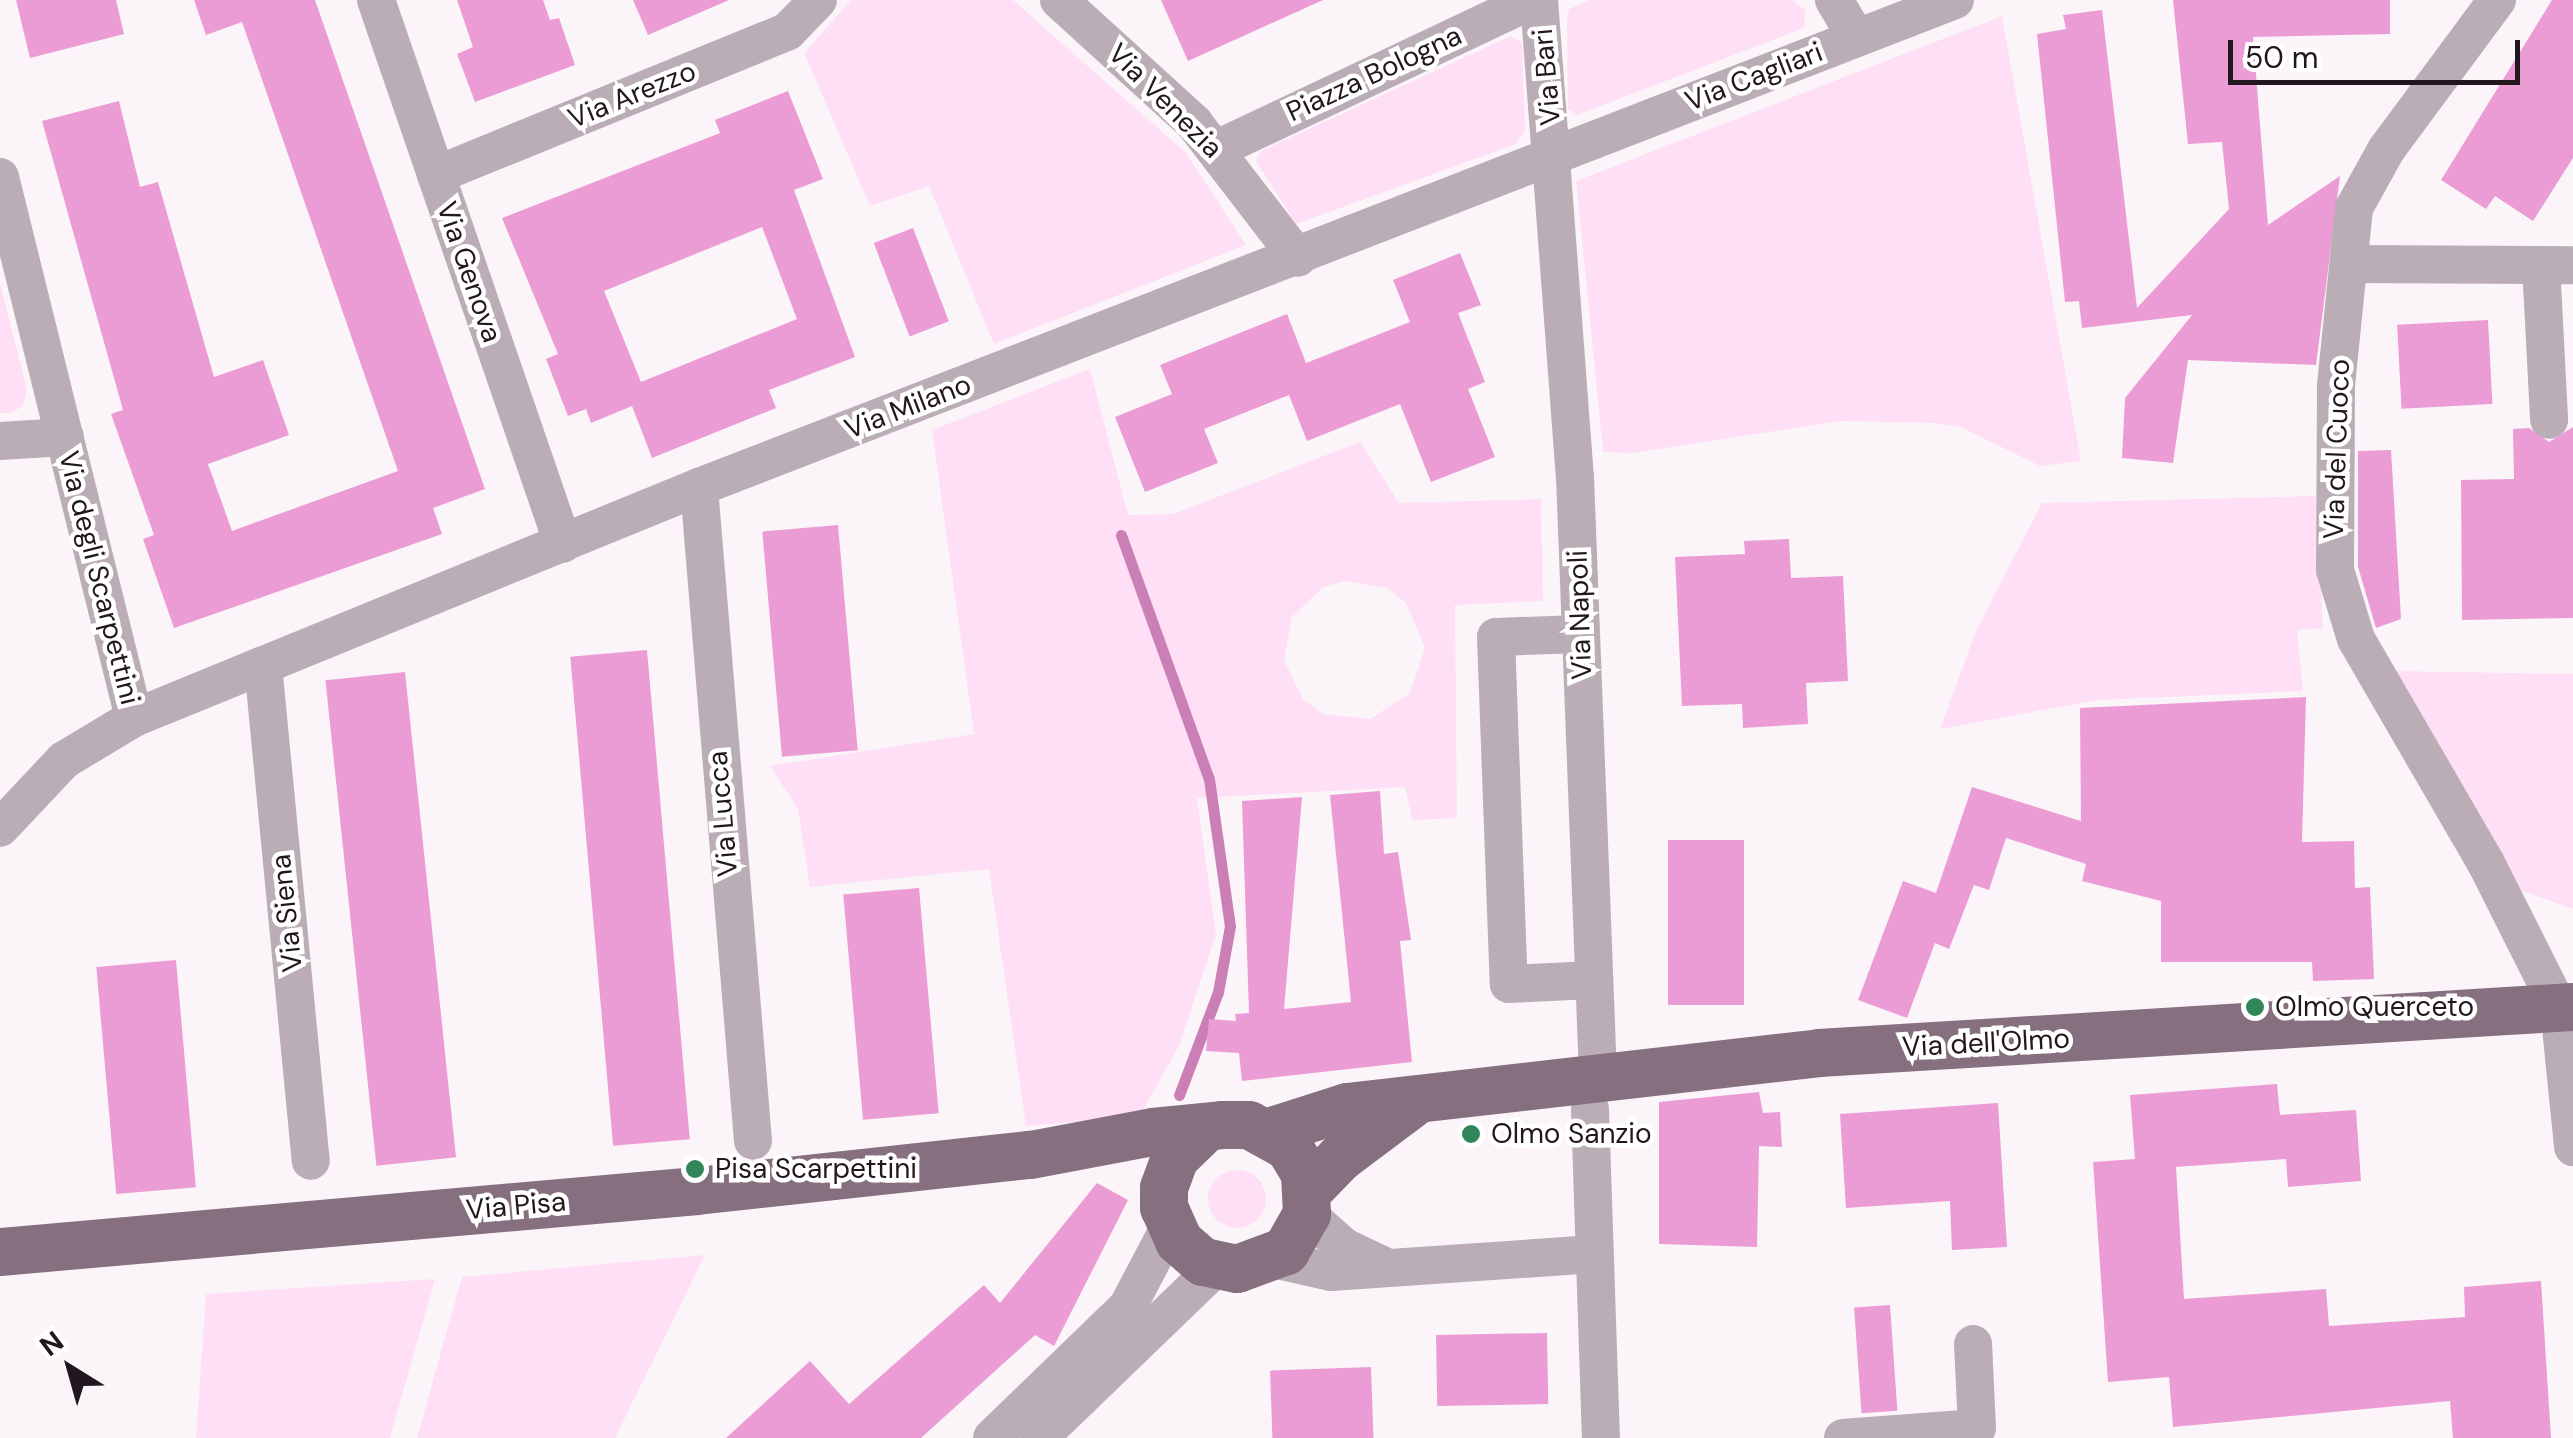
<!DOCTYPE html>
<html>
<head>
<meta charset="utf-8">
<style>
	body { margin:0 }
	#map { position:relative; width:2573px; height:1438px; overflow:hidden; background:#fbf5f9; font-family:"DM Sans",sans-serif }
	div>[style] { position:absolute }
	.green>* { inset:0; background:#fedff5 }
	.round { border-radius:50% }
	.stream>* { height:11px; margin:-5.5px; padding:0 5.5px; transform-origin:5.5px; border-radius:5.5px; background:#cb7fb7 }
	.building>* { inset:0; background:#eb9cd5; transform-origin:0 0 }
	.minor>* { height:38px; margin:-19px; padding:0 19px; transform-origin:19px; border-radius:19px; background:#baadb6 }
	.major>* { height:48px; margin:-24px; padding:0 24px; transform-origin:24px; border-radius:24px; background:#866f7f }
	.dots>* { width:28px; height:28px; translate:-50% -50%; box-sizing:border-box; border:5px solid #fff; border-radius:50% }
	span { translate:-50% -50%; white-space:nowrap; text-align:center; line-height:1.15; -webkit-text-stroke:9px #fff; paint-order:stroke }
	.street-label { font-size:28px; color:#22171f }
	.poi-label { font-size:28px; color:#22171f }
	.left { translate:0 -50%; text-align:left }
	.north { position:absolute; left:20px; top:1318px; width:100px; height:100px; -webkit-text-stroke:8px #fff; paint-order:stroke; rotate:323deg; font-size:28px; font-weight:700; line-height:40px; text-align:center; color:#22171f }
	.north::after { content:''; display:block; margin:auto; width:35px; height:45px; background:#22171f; clip-path:polygon(50% 0,100% 100%,50% 72%,0 100%) }
	.scale { position:absolute; left:2228px; top:40px; width:292px; height:45px; box-sizing:border-box; border:5px solid #22171f; border-top:0; padding-left:12px; font-size:30px; line-height:35px; white-space:nowrap; color:#22171f; -webkit-text-stroke:8px #fff; paint-order:stroke }
</style>
</head>
<body>
<div id="map">
	<div class="green">
		<i style="clip-path:polygon(851px 0,1013px 0,1186px 153px,1246px 245px,994px 344px,929px 186px,870px 206px,804px 53px)"></i>
		<i style="clip-path:polygon(1590px 0,1792px 0,1805px 10px,1804px 28px,1577px 115px,1568px 109px,1567px 18px,1569px 9px)"></i>
		<i style="clip-path:polygon(2002px 16px,2081px 461px,2040px 466px,1961px 427px,1933px 423px,1840px 421px,1633px 453px,1603px 452px,1576px 181px)"></i>
		<i style="clip-path:polygon(1511px 36px,1522px 43px,1525px 130px,1516px 144px,1296px 224px,1256px 161px,1261px 151px)"></i>
		<i style="clip-path:polygon(0 283px,27px 390px,23px 406px,10px 413px,0 413px)"></i>
		<i style="clip-path:polygon(evenodd,1090px 369px,1128px 515px,1173px 514px,1360px 442px,1399px 503px,1541px 499px,1543px 601px,1455px 605px,1457px 818px,1412px 820px,1405px 787px,1197px 798px,1216px 934px,1179px 1046px,1139px 1117px,1026px 1126px,989px 869px,810px 887px,798px 809px,770px 766px,974px 734px,932px 430px,1090px 369px,1345px 581px,1387px 588px,1406px 603px,1425px 648px,1410px 693px,1370px 719px,1323px 714px,1303px 699px,1284px 660px,1292px 617px,1323px 587px,1345px 581px)"></i>
		<i style="clip-path:polygon(2316px 496px,2323px 628px,2297px 630px,2303px 691px,2098px 700px,1940px 729px,1976px 631px,2042px 503px)"></i>
		<i style="clip-path:polygon(2391px 671px,2573px 674px,2573px 909px,2517px 889px)"></i>
		<i class="round" style="left:1208px;top:1170px;width:58px;height:58px"></i>
		<i style="clip-path:polygon(705px 1255px,615px 1438px,417px 1438px,462px 1277px)"></i>
		<i style="clip-path:polygon(435px 1279px,390px 1438px,196px 1438px,206px 1294px)"></i>
	</div>
	<div class="stream">
		<i style="left:1121px;top:535px;width:259px;rotate:70.2deg"></i>
		<i style="left:1209px;top:779px;width:148px;rotate:81.9deg"></i>
		<i style="left:1230px;top:926px;width:67px;rotate:100.3deg"></i>
		<i style="left:1218px;top:992px;width:110px;rotate:110.7deg"></i>
	</div>
	<div class="building">
		<i style="clip-path:polygon(16px 0,116px 0,124px 34px,30px 58px)"></i>
		<i style="clip-path:polygon(194px 0,315px 0,485px 489px,433px 508px,442px 534px,174px 628px,143px 539px,154px 535px,111px 414px,123px 410px,42px 121px,119px 101px,140px 187px,158px 182px,214px 377px,263px 360px,289px 435px,208px 464px,232px 531px,398px 471px,242px 22px,206px 35px)"></i>
		<i style="clip-path:polygon(457px 0,543px 0,550px 20px,559px 18px,575px 65px,475px 102px,457px 54px,473px 47px)"></i>
		<i style="clip-path:polygon(633px 0,729px 0,648px 35px)"></i>
		<i style="clip-path:polygon(1161px 0,1323px 0,1188px 61px)"></i>
		<i style="clip-path:polygon(2173px 0,2390px 0,2390px 34px,2253px 37px,2268px 225px,2340px 176px,2316px 365px,2188px 360px,2173px 463px,2122px 458px,2125px 398px,2192px 315px,2082px 328px,2079px 301px,2065px 302px,2037px 34px,2066px 29px,2063px 15px,2102px 10px,2137px 308px,2229px 209px,2222px 142px,2188px 144px)"></i>
		<i style="clip-path:polygon(2552px 0,2573px 0,2573px 158px,2533px 221px,2495px 196px,2486px 209px,2441px 180px)"></i>
		<i style="clip-path:polygon(evenodd,788px 91px,823px 179px,794px 190px,855px 357px,769px 390px,776px 408px,652px 458px,632px 406px,591px 423px,586px 409px,568px 416px,546px 359px,558px 354px,502px 218px,720px 133px,715px 120px,788px 91px,762px 227px,797px 319px,641px 382px,604px 291px,762px 227px)"></i>
		<i style="left:913px;top:228px;width:100px;height:42px;rotate:69deg"></i>
		<i style="clip-path:polygon(1460px 253px,1481px 305px,1458px 313px,1485px 382px,1468px 389px,1495px 457px,1431px 482px,1400px 404px,1307px 441px,1289px 395px,1204px 429px,1218px 463px,1145px 492px,1115px 417px,1172px 394px,1160px 365px,1287px 314px,1306px 363px,1410px 322px,1393px 280px)"></i>
		<i style="left:2488px;top:320px;width:84px;height:91px;rotate:87deg"></i>
		<i style="clip-path:polygon(2573px 427px,2573px 618px,2462px 620px,2461px 480px,2514px 479px,2513px 429px,2529px 428px,2549px 442px)"></i>
		<i style="clip-path:polygon(2391px 450px,2401px 619px,2376px 628px,2358px 567px,2358px 451px)"></i>
		<i style="left:838px;top:525px;width:226px;height:76px;rotate:85deg"></i>
		<i style="clip-path:polygon(1789px 539px,1791px 578px,1843px 576px,1848px 681px,1806px 683px,1808px 724px,1743px 728px,1742px 704px,1682px 706px,1675px 557px,1745px 554px,1744px 541px)"></i>
		<i style="left:647px;top:650px;width:491px;height:77px;rotate:85deg"></i>
		<i style="left:405px;top:672px;width:488px;height:80px;rotate:84deg"></i>
		<i style="clip-path:polygon(2306px 697px,2302px 842px,2354px 841px,2355px 888px,2370px 887px,2374px 979px,2313px 981px,2312px 962px,2161px 962px,2161px 901px,2082px 881px,2086px 864px,2006px 838px,1989px 890px,1974px 885px,1949px 949px,1935px 943px,1907px 1018px,1858px 1000px,1903px 881px,1936px 893px,1972px 787px,2081px 821px,2080px 708px)"></i>
		<i style="clip-path:polygon(1380px 791px,1384px 854px,1398px 852px,1411px 940px,1400px 941px,1412px 1062px,1242px 1081px,1239px 1053px,1206px 1051px,1209px 1019px,1236px 1021px,1235px 1014px,1249px 1013px,1242px 801px,1302px 797px,1284px 1009px,1351px 1002px,1330px 795px)"></i>
		<i style="left:1744px;top:840px;width:165px;height:76px;rotate:90deg"></i>
		<i style="left:919px;top:888px;width:226px;height:76px;rotate:85deg"></i>
		<i style="left:176px;top:960px;width:228px;height:80px;rotate:85deg"></i>
		<i style="clip-path:polygon(2277px 1084px,2280px 1115px,2356px 1110px,2361px 1181px,2288px 1187px,2286px 1159px,2176px 1167px,2184px 1299px,2326px 1289px,2329px 1326px,2465px 1317px,2464px 1287px,2541px 1281px,2551px 1438px,2453px 1438px,2450px 1401px,2173px 1427px,2169px 1377px,2108px 1382px,2093px 1162px,2135px 1159px,2130px 1095px)"></i>
		<i style="clip-path:polygon(1759px 1092px,1763px 1113px,1780px 1112px,1782px 1147px,1759px 1146px,1757px 1247px,1659px 1244px,1659px 1102px)"></i>
		<i style="clip-path:polygon(1998px 1103px,2007px 1247px,1952px 1250px,1950px 1201px,1846px 1208px,1840px 1114px)"></i>
		<i style="clip-path:polygon(1097px 1183px,1128px 1200px,1054px 1346px,1035px 1335px,921px 1438px,726px 1438px,810px 1361px,849px 1404px,984px 1285px,1000px 1303px)"></i>
		<i style="left:1890px;top:1305px;width:106px;height:36px;rotate:86deg"></i>
		<i style="left:1547px;top:1333px;width:71px;height:111px;rotate:89deg"></i>
		<i style="left:1371px;top:1367px;width:71px;height:101px;rotate:88deg"></i>
	</div>
	<div class="minor">
		<i style="left:376px;top:0;width:575px;rotate:71.03deg"></i>
		<i style="left:1059px;top:0;width:183px;rotate:42.3deg"></i>
		<i style="left:1194px;top:123px;width:170px;rotate:52.4deg"></i>
		<i style="left:1539px;top:0;width:478px;rotate:85.7deg"></i>
		<i style="left:1575px;top:477px;width:599px;rotate:87.8deg"></i>
		<i style="left:1834px;top:0;width:43px;rotate:59.3deg"></i>
		<i style="left:2497px;top:0;width:187px;rotate:126.5deg"></i>
		<i style="left:2386px;top:150px;width:66px;rotate:118.9deg"></i>
		<i style="left:2354px;top:208px;width:179px;rotate:95.8deg"></i>
		<i style="left:2336px;top:386px;width:184px;rotate:90.3deg"></i>
		<i style="left:2335px;top:570px;width:72px;rotate:73.1deg"></i>
		<i style="left:2356px;top:639px;width:259px;rotate:59.9deg"></i>
		<i style="left:2486px;top:863px;width:162px;rotate:63.3deg"></i>
		<i style="left:2559px;top:1008px;width:140px;rotate:84.2deg"></i>
		<i style="left:1217px;top:149px;width:348px;rotate:-25.3deg"></i>
		<i style="left:436px;top:175px;width:380px;rotate:-22.2deg"></i>
		<i style="left:788px;top:31px;width:43px;rotate:-45.9deg"></i>
		<i style="left:0;top:177px;width:557px;rotate:76.09deg"></i>
		<i style="left:134px;top:718px;width:82px;rotate:149deg"></i>
		<i style="left:64px;top:760px;width:93px;rotate:133.3deg"></i>
		<i style="left:2349px;top:264px;width:224px;rotate:0.3deg"></i>
		<i style="left:2541px;top:265px;width:155px;rotate:87deg"></i>
		<i style="left:0;top:441px;width:65px;rotate:-3.5deg"></i>
		<i style="left:699px;top:487px;width:656px;rotate:85.28deg"></i>
		<i style="left:1580px;top:634px;width:84px;rotate:178deg"></i>
		<i style="left:1496px;top:637px;width:347px;rotate:87.9deg"></i>
		<i style="left:1509px;top:984px;width:85px;rotate:-2.7deg"></i>
		<i style="left:263px;top:665px;width:498px;rotate:84.5deg"></i>
		<i style="left:134px;top:718px;width:610px;rotate:-22.24deg"></i>
		<i style="left:699px;top:487px;width:1347px;rotate:-21.19deg"></i>
		<i style="left:1590px;top:1109px;width:329px;rotate:88.1deg"></i>
		<i style="left:1307px;top:1214px;width:50px;rotate:41.7deg"></i>
		<i style="left:1344px;top:1247px;width:42px;rotate:25.3deg"></i>
		<i style="left:1273px;top:1259px;width:59px;rotate:12.6deg"></i>
		<i style="left:1331px;top:1272px;width:264px;rotate:-3.9deg"></i>
		<i style="left:992px;top:1438px;width:190px;rotate:-44.1deg"></i>
		<i style="left:1128px;top:1306px;width:90px;rotate:-62.3deg"></i>
		<i style="left:1039px;top:1438px;width:248px;rotate:-44deg"></i>
		<i style="left:1843px;top:1438px;width:134px;rotate:-4.3deg"></i>
		<i style="left:1977px;top:1428px;width:84px;rotate:-92.7deg"></i>
	</div>
	<div class="major">
		<i style="left:1266px;top:1133px;width:85px;rotate:-17.8deg"></i>
		<i style="left:1347px;top:1107px;width:475px;rotate:-6.5deg"></i>
		<i style="left:1819px;top:1053px;width:755px;rotate:-3.49deg"></i>
		<i style="left:1308px;top:1191px;width:46px;rotate:-45.9deg"></i>
		<i style="left:1340px;top:1158px;width:95px;rotate:-36.9deg"></i>
		<i style="left:0;top:1252px;width:700px;rotate:-5deg"></i>
		<i style="left:697px;top:1191px;width:336px;rotate:-6.2deg"></i>
		<i style="left:1031px;top:1155px;width:124px;rotate:-10.7deg"></i>
		<i style="left:1153px;top:1132px;width:69px;rotate:-5.8deg"></i>
		<i style="left:1222px;top:1125px;width:27px"></i>
		<i style="left:1249px;top:1125px;width:46px;rotate:28.8deg"></i>
		<i style="left:1289px;top:1147px;width:31px;rotate:59deg"></i>
		<i style="left:1305px;top:1174px;width:40px;rotate:87.1deg"></i>
		<i style="left:1307px;top:1214px;width:43px;rotate:119.6deg"></i>
		<i style="left:1286px;top:1251px;width:52px;rotate:159.8deg"></i>
		<i style="left:1237px;top:1269px;width:35px;rotate:-168deg"></i>
		<i style="left:1203px;top:1262px;width:32px;rotate:-139deg"></i>
		<i style="left:1179px;top:1241px;width:36px;rotate:-114deg"></i>
		<i style="left:1164px;top:1208px;width:20px;rotate:-90deg"></i>
		<i style="left:1164px;top:1188px;width:32px;rotate:-70deg"></i>
		<i style="left:1175px;top:1158px;width:43px;rotate:-44.1deg"></i>
	</div>
	<div class="dots">
		<i style="left:2255px;top:1007px;background:#308659"></i>
		<i style="left:1471px;top:1134px;background:#308659"></i>
		<i style="left:695px;top:1169px;background:#308659"></i>
	</div>
	<div class="street-label">
		<span style="left:1374px;top:74px;rotate:-25deg">Piazza Bologna</span>
		<span style="left:1547px;top:77px;rotate:-95deg">Via Bari</span>
		<span style="left:1754px;top:77px;rotate:-21deg">Via Cagliari</span>
		<span style="left:632px;top:95px;rotate:-22deg">Via Arezzo</span>
		<span style="left:1165px;top:101px;rotate:45deg">Via Venezia</span>
		<span style="left:469px;top:272px;rotate:71deg">Via Genova</span>
		<span style="left:908px;top:407px;rotate:-21deg">Via Milano</span>
		<span style="left:2337px;top:449px;rotate:-88deg">Via del Cuoco</span>
		<span style="left:99px;top:578px;rotate:76deg">Via degli Scarpettini</span>
		<span style="left:1580px;top:615px;rotate:-92deg">Via Napoli</span>
		<span style="left:723px;top:814px;rotate:-95deg">Via Lucca</span>
		<span style="left:287px;top:913px;rotate:-96deg">Via Siena</span>
		<span style="left:1986px;top:1043px;rotate:-3deg">Via dell'Olmo</span>
		<span style="left:516px;top:1206px;rotate:-5deg">Via Pisa</span>
	</div>
	<div class="poi-label">
		<span class="left" style="left:2275px;top:1007px">Olmo Querceto</span>
		<span class="left" style="left:1491px;top:1134px">Olmo Sanzio</span>
		<span class="left" style="left:715px;top:1169px">Pisa Scarpettini</span>
	</div>
	<div class="north">N</div>
	<div class="scale">50 m</div>
</div>
</body>
</html>
